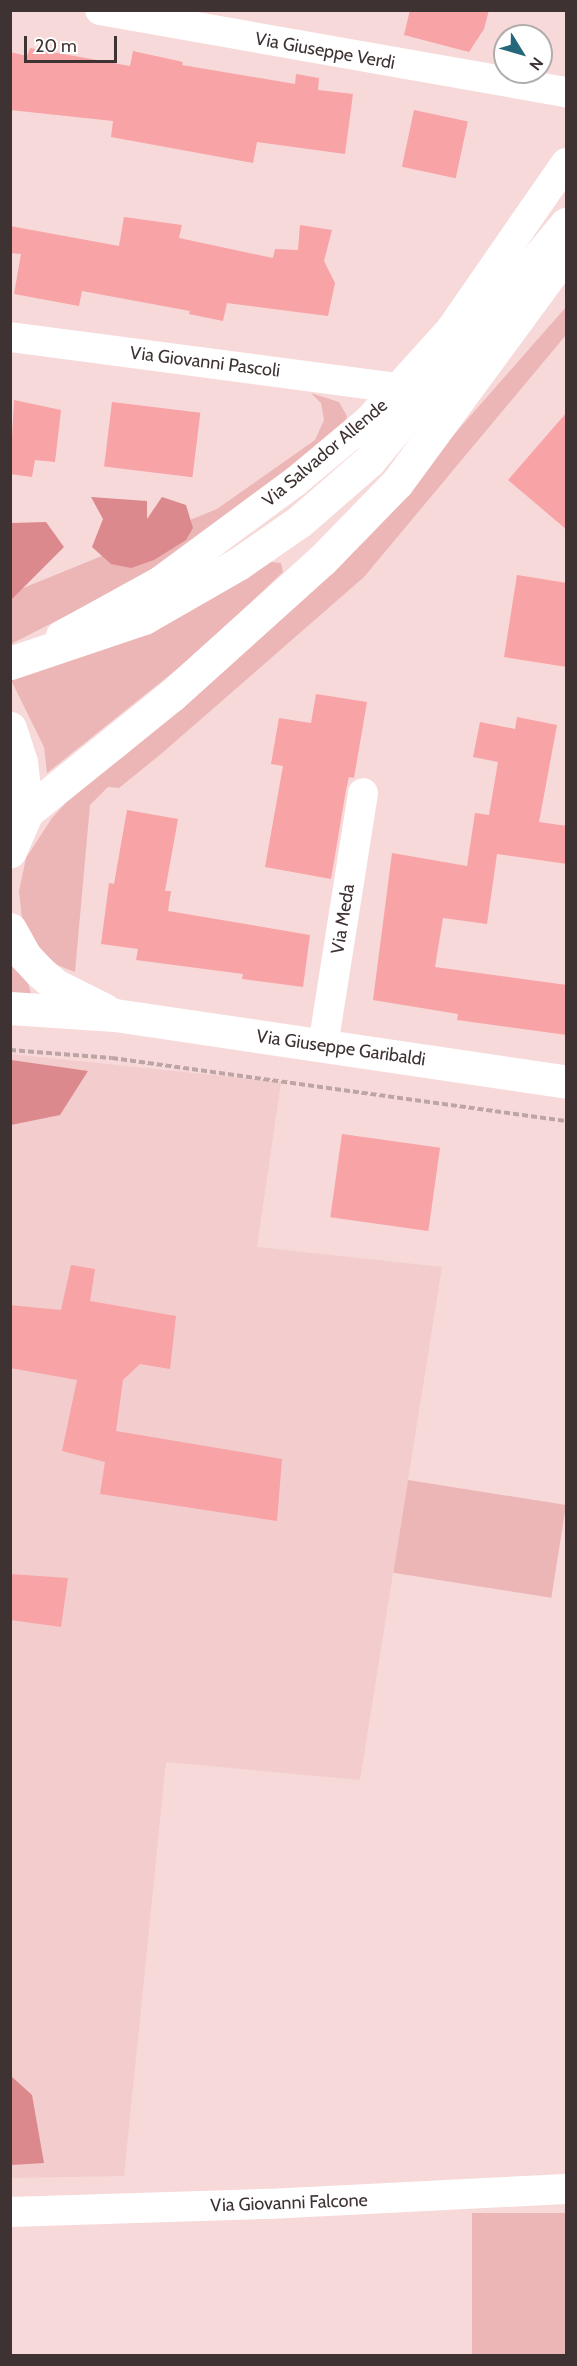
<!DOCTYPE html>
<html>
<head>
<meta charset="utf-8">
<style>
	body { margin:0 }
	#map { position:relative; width:577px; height:2366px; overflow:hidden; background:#f7d9d9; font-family:Cabin,sans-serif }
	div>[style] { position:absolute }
	.built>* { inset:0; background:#f3cccd }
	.green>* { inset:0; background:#ecb6b7; transform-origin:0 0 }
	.forest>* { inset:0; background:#db898c }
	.building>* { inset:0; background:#f8a3a6; transform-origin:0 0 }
	.path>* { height:4px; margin-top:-2px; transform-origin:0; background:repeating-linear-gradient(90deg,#bea5a5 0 6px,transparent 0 9px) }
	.street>* { height:30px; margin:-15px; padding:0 15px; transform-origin:15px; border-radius:15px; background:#fff }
	.secondary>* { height:33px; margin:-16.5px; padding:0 16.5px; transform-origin:16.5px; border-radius:16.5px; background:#fff }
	span { translate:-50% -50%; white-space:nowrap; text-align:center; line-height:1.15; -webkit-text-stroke:5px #fff; paint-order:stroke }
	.street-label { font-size:18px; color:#3e3232 }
	.frame { position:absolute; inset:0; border:12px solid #3e3232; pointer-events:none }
	.north { position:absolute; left:493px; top:24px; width:60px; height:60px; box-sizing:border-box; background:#fff; border:2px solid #b2adad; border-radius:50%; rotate:127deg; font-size:16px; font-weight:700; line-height:24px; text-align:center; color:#3e3232 }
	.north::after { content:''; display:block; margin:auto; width:21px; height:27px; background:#26687b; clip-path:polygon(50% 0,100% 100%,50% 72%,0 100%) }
	.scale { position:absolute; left:24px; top:36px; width:93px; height:27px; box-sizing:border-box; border:3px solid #3e3232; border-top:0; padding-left:8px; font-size:18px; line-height:21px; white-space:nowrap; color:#3e3232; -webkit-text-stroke:4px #fff; paint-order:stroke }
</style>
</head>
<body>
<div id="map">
	<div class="built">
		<i style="clip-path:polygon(11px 1054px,281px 1082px,257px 1247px,442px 1267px,360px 1780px,166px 1762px,124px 2176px,11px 2178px)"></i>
	</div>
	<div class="green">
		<i style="clip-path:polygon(566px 307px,566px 335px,364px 577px,161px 754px,119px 788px,108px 787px,90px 805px,75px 972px,54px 964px,43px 955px,22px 920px,19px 891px,26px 858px,52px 818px,85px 782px,123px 757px,183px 705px,350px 553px)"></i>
		<i style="clip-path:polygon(311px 393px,339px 402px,347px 416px,344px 430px,142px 577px,11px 644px,11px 593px,217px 509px,315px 440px,324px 420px,321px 403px)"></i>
		<i style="clip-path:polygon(271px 562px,281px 563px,283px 572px,248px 605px,191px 658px,47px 773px,44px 747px,10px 678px,81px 657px,144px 632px,208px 601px)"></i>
		<i style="clip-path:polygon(10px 957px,28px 982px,32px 997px,11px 996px)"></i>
		<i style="left:408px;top:1480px;width:160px;height:94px;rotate:9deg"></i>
		<i style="left:566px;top:2213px;width:142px;height:94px;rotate:90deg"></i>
	</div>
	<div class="forest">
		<i style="clip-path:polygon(91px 497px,147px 501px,147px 519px,162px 497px,186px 505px,193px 528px,186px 540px,154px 560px,131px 568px,111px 564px,92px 547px,103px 519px)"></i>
		<i style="clip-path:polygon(46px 522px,64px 547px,11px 600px,11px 523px)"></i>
		<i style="clip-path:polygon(11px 1060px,88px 1071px,60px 1115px,11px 1125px)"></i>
		<i style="clip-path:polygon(11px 2076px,32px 2095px,44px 2163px,11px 2165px)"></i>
	</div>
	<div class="building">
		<i style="clip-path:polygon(410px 10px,489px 10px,484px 29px,469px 52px,404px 35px)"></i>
		<i style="clip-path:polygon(30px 48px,130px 66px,133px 51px,183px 62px,182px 65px,295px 84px,296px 74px,319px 78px,318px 90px,353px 94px,345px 154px,257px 142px,253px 163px,111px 137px,113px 121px,10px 110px,10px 52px,27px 56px)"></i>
		<i style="left:414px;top:110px;width:55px;height:58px;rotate:12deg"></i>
		<i style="clip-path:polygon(124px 217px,182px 225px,179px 238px,273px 258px,275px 249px,298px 250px,300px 225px,332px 230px,324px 261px,335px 283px,328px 316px,227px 303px,223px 321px,189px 314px,190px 311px,82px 291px,79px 306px,14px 294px,21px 254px,10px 253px,10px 226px,119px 246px)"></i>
		<i style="clip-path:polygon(14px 400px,61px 410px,55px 462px,35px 460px,32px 477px,10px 474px)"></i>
		<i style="left:112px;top:402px;width:89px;height:65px;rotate:7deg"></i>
		<i style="clip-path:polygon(567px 412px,567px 530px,508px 480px)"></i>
		<i style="clip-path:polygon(517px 575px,567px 583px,567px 667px,504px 657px)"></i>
		<i style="clip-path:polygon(316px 694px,367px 702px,354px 778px,349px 777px,346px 790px,331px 879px,265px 867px,283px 766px,271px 764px,279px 718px,311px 723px)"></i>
		<i style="clip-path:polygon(517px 717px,557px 725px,539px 822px,567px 826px,567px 864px,497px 854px,487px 924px,443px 918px,435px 967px,567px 985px,567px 1035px,457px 1020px,458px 1014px,373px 1000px,392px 853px,467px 866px,475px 813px,489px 815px,498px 762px,473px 757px,480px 722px,515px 729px)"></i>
		<i style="clip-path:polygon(127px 810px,178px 819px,165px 891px,171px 891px,168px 911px,310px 935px,303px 987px,242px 979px,243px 974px,136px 960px,138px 949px,101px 944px,109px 883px,114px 884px)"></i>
		<i style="left:342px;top:1134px;width:99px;height:84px;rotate:8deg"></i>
		<i style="clip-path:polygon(71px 1265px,95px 1269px,90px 1301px,176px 1316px,170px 1369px,140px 1364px,123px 1380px,116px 1431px,282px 1459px,277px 1521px,100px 1494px,105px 1462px,62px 1451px,77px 1380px,10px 1368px,10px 1305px,61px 1310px)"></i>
		<i style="clip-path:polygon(10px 1574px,68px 1578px,61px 1627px,10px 1620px)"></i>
	</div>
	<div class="path">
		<i style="left:10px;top:1050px;width:102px;rotate:4.5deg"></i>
		<i style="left:112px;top:1058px;width:458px;rotate:7.9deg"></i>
	</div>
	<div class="street">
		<i style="left:100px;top:10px;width:473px;rotate:10deg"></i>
		<i style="left:10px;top:337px;width:393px;rotate:7.5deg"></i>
		<i style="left:61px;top:636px;width:112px;rotate:-28.9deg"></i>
		<i style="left:159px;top:582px;width:170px;rotate:-36.4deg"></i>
		<i style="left:296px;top:481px;width:94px;rotate:-39.8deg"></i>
		<i style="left:368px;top:421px;width:124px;rotate:-47.9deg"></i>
		<i style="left:451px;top:329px;width:202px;rotate:-55.3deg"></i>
		<i style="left:323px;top:1046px;width:256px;rotate:-81deg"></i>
		<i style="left:10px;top:2212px;width:259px;rotate:-1.8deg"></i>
		<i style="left:269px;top:2204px;width:297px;rotate:-2.9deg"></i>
	</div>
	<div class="secondary">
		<i style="left:10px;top:663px;width:141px;rotate:-18.6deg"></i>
		<i style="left:144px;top:618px;width:108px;rotate:-29.9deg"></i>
		<i style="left:238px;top:564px;width:75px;rotate:-34.7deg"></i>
		<i style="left:300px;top:521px;width:91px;rotate:-41deg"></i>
		<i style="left:369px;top:461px;width:308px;rotate:-50.3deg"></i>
		<i style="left:10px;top:728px;width:36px;rotate:72deg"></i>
		<i style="left:21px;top:762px;width:50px;rotate:83.2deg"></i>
		<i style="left:27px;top:812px;width:43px;rotate:113.6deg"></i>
		<i style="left:27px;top:812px;width:186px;rotate:-38.9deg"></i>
		<i style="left:172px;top:695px;width:202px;rotate:-42deg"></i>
		<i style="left:322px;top:560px;width:107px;rotate:-45.8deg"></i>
		<i style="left:397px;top:483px;width:285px;rotate:-53.7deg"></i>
		<i style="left:10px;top:929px;width:31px;rotate:61deg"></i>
		<i style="left:25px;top:956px;width:21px;rotate:47deg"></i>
		<i style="left:39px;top:971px;width:21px;rotate:41deg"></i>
		<i style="left:55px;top:985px;width:56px;rotate:26.6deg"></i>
		<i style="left:10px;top:1008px;width:105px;rotate:3.8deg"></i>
		<i style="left:115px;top:1015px;width:456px;rotate:8.4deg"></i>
	</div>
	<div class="street-label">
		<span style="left:325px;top:51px;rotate:10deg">Via Giuseppe Verdi</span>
		<span style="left:205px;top:362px;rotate:7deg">Via Giovanni Pascoli</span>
		<span style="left:325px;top:453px;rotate:-40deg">Via Salvador Allende</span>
		<span style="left:343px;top:919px;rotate:-81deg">Via Meda</span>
		<span style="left:341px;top:1048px;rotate:8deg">Via Giuseppe Garibaldi</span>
		<span style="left:289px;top:2203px;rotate:-2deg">Via Giovanni Falcone</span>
	</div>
	<div class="frame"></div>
	<div class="north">N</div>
	<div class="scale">20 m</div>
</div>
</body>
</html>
